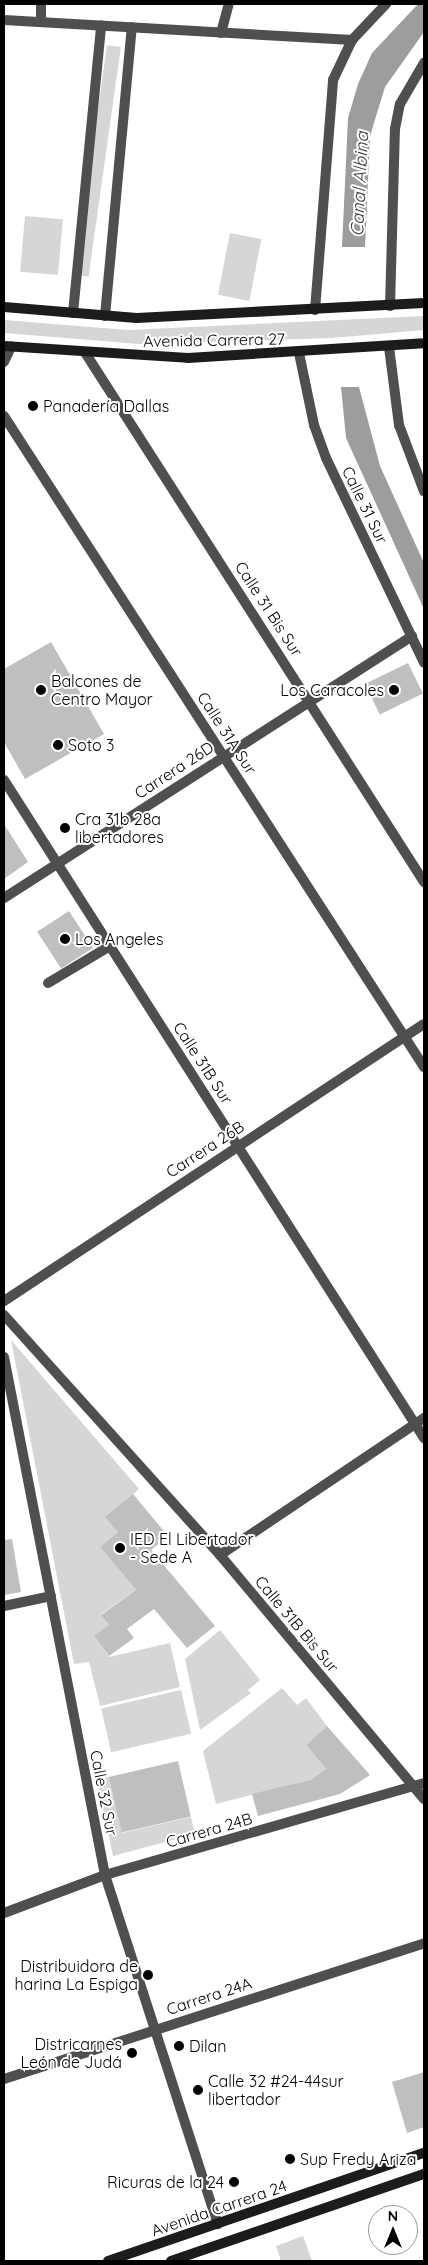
<!DOCTYPE html>
<html>
<head>
<meta charset="utf-8">
<style>
	body { margin:0 }
	#map { position:relative; width:428px; height:2265px; overflow:hidden; background:#fff; font-family:Quicksand,sans-serif }
	div>[style] { position:absolute }
	.green>* { inset:0; background:#d6d6d6; transform-origin:0 0 }
	.water>* { inset:0; background:#9d9d9d }
	.building>* { inset:0; background:#bfbfbf; transform-origin:0 0 }
	.minor>* { height:10px; margin:-5px; padding:0 5px; transform-origin:5px; border-radius:5px; background:#4f4f4f }
	.tertiary>* { height:10px; margin:-5px; padding:0 5px; transform-origin:5px; border-radius:5px; background:#4f4f4f }
	.secondary>* { height:10px; margin:-5px; padding:0 5px; transform-origin:5px; border-radius:5px; background:#1c1c1c }
	.dots>* { width:14px; height:14px; translate:-50% -50%; box-sizing:border-box; border:2px solid #fff; border-radius:50% }
	span { translate:-50% -50%; white-space:nowrap; text-align:center; line-height:1.15; -webkit-text-stroke:4px #fff; paint-order:stroke }
	.street-label { font-size:16px; color:#000 }
	.poi-label { font-size:16px; color:#000 }
	.left { translate:0 -50%; text-align:left }
	.right { translate:-100% -50%; text-align:right }
	.water-label { font-size:18px; color:#3e3e3e; font-style:italic }
	.frame { position:absolute; inset:0; border:5px solid #000; pointer-events:none }
	.north { position:absolute; left:368px; top:2205px; width:50px; height:50px; box-sizing:border-box; background:#fff; border:1px solid #999; border-radius:50%; rotate:0deg; font-size:14px; font-weight:700; line-height:20px; text-align:center; color:#000 }
	.north::after { content:''; display:block; margin:auto; width:18px; height:22px; background:#000; clip-path:polygon(50% 0,100% 100%,50% 72%,0 100%) }
</style>
</head>
<body>
<div id="map">
	<div class="green">
		<i style="left:107px;top:45px;width:14px;height:232px;rotate:8deg"></i>
		<i style="left:25px;top:216px;width:38px;height:56px;rotate:5deg"></i>
		<i style="left:230px;top:233px;width:32px;height:63px;rotate:11deg"></i>
		<i style="clip-path:polygon(424px 316px,424px 330px,332px 338px,139px 344px,4px 333px,4px 320px,128px 330px)"></i>
		<i style="clip-path:polygon(11px 1340px,139px 1489px,106px 1517px,118px 1532px,100px 1547px,136px 1590px,101px 1614px,109px 1625px,95px 1637px,109px 1657px,170px 1643px,180px 1687px,100px 1706px,89px 1662px,74px 1664px)"></i>
		<i style="clip-path:polygon(220px 1630px,260px 1680px,248px 1690px,251px 1693px,200px 1730px,185px 1659px)"></i>
		<i style="clip-path:polygon(282px 1688px,297px 1705px,306px 1698px,327px 1726px,306px 1745px,326px 1769px,310px 1780px,216px 1804px,203px 1751px)"></i>
		<i style="left:181px;top:1690px;width:45px;height:82px;rotate:77deg"></i>
		<i style="clip-path:polygon(109px 1777px,122px 1833px,191px 1817px,195px 1834px,113px 1856px,97px 1779px)"></i>
		<i style="clip-path:polygon(303px 2236px,312px 2261px,281px 2261px,276px 2246px)"></i>
	</div>
	<div class="water">
		<i style="clip-path:polygon(418px 4px,424px 4px,424px 32px,385px 87px,370px 136px,365px 247px,342px 247px,348px 118px,358px 84px,372px 53px)"></i>
		<i style="clip-path:polygon(341px 387px,359px 387px,380px 466px,424px 563px,424px 609px,346px 438px)"></i>
	</div>
	<div class="building">
		<i style="clip-path:polygon(51px 642px,104px 734px,25px 779px,4px 742px,4px 669px)"></i>
		<i style="left:408px;top:663px;width:34px;height:48px;rotate:64deg"></i>
		<i style="clip-path:polygon(4px 824px,28px 862px,4px 879px)"></i>
		<i style="left:69px;top:911px;width:44px;height:38px;rotate:57deg"></i>
		<i style="clip-path:polygon(133px 1494px,168px 1536px,151px 1550px,215px 1626px,187px 1648px,154px 1609px,127px 1629px,134px 1638px,109px 1656px,94px 1636px,109px 1625px,101px 1615px,136px 1590px,100px 1547px,118px 1532px,105px 1517px)"></i>
		<i style="clip-path:polygon(12px 1539px,21px 1592px,4px 1595px,4px 1540px)"></i>
		<i style="clip-path:polygon(327px 1726px,370px 1775px,340px 1794px,258px 1816px,252px 1794px,310px 1780px,326px 1769px,306px 1745px)"></i>
		<i style="left:178px;top:1761px;width:57px;height:71px;rotate:77deg"></i>
		<i style="clip-path:polygon(424px 2072px,424px 2127px,407px 2133px,392px 2082px)"></i>
	</div>
	<div class="minor">
		<i style="left:4px;top:20px;width:349px;rotate:3.3deg"></i>
		<i style="left:41px;top:22px;width:18px;rotate:-90deg"></i>
		<i style="left:221px;top:33px;width:30px;rotate:-75deg"></i>
		<i style="left:73px;top:313px;width:289px;rotate:-84.4deg"></i>
		<i style="left:105px;top:316px;width:290px;rotate:-84.7deg"></i>
		<i style="left:389px;top:347px;width:79px;rotate:82.7deg"></i>
		<i style="left:399px;top:425px;width:71px;rotate:69.3deg"></i>
		<i style="left:299px;top:353px;width:74px;rotate:78.2deg"></i>
		<i style="left:314px;top:425px;width:35px;rotate:70deg"></i>
		<i style="left:326px;top:458px;width:227px;rotate:64.4deg"></i>
		<i style="left:86px;top:354px;width:627px;rotate:57.37deg"></i>
		<i style="left:4px;top:362px;width:17px;rotate:-65deg"></i>
		<i style="left:4px;top:416px;width:775px;rotate:57.17deg"></i>
		<i style="left:4px;top:780px;width:781px;rotate:57.45deg"></i>
		<i style="left:4px;top:898px;width:485px;rotate:-32.7deg"></i>
		<i style="left:48px;top:983px;width:72px;rotate:-30.8deg"></i>
		<i style="left:4px;top:1315px;width:323px;rotate:48deg"></i>
		<i style="left:220px;top:1555px;width:318px;rotate:50.1deg"></i>
		<i style="left:4px;top:1357px;width:528px;rotate:78.97deg"></i>
		<i style="left:105px;top:1875px;width:367px;rotate:72.1deg"></i>
		<i style="left:220px;top:1555px;width:246px;rotate:-33.9deg"></i>
		<i style="left:4px;top:1606px;width:48px;rotate:-12deg"></i>
		<i style="left:4px;top:1913px;width:108px;rotate:-20.6deg"></i>
		<i style="left:105px;top:1875px;width:332px;rotate:-16.1deg"></i>
		<i style="left:4px;top:2079px;width:441px;rotate:-17.9deg"></i>
	</div>
	<div class="tertiary">
		<i style="left:390px;top:306px;width:177px;rotate:-88.4deg"></i>
		<i style="left:395px;top:129px;width:25px;rotate:-79deg"></i>
		<i style="left:400px;top:104px;width:48px;rotate:-59.7deg"></i>
		<i style="left:315px;top:310px;width:231px;rotate:-85.5deg"></i>
		<i style="left:333px;top:80px;width:44px;rotate:-64.6deg"></i>
		<i style="left:352px;top:40px;width:50px;rotate:-46.6deg"></i>
		<i style="left:4px;top:1301px;width:503px;rotate:-33.41deg"></i>
	</div>
	<div class="secondary">
		<i style="left:4px;top:307px;width:133px;rotate:4.7deg"></i>
		<i style="left:137px;top:318px;width:287px;rotate:-3deg"></i>
		<i style="left:4px;top:346px;width:184px;rotate:3.7deg"></i>
		<i style="left:188px;top:358px;width:236px;rotate:-3.6deg"></i>
		<i style="left:108px;top:2261px;width:334px;rotate:-18.9deg"></i>
		<i style="left:171px;top:2261px;width:268px;rotate:-19deg"></i>
	</div>
	<div class="dots">
		<i style="left:33px;top:406px;background:#000"></i>
		<i style="left:41px;top:690px;background:#000"></i>
		<i style="left:394px;top:690px;background:#000"></i>
		<i style="left:58px;top:745px;background:#000"></i>
		<i style="left:65px;top:828px;background:#000"></i>
		<i style="left:65px;top:939px;background:#000"></i>
		<i style="left:120px;top:1548px;background:#000"></i>
		<i style="left:148px;top:1975px;background:#000"></i>
		<i style="left:179px;top:2046px;background:#000"></i>
		<i style="left:132px;top:2053px;background:#000"></i>
		<i style="left:198px;top:2090px;background:#000"></i>
		<i style="left:290px;top:2159px;background:#000"></i>
		<i style="left:234px;top:2182px;background:#000"></i>
	</div>
	<div class="street-label">
		<span style="left:214px;top:340px;rotate:-1deg">Avenida Carrera 27</span>
		<span style="left:365px;top:505px;rotate:64deg">Calle 31 Sur</span>
		<span style="left:269px;top:609px;rotate:57deg">Calle 31 Bis Sur</span>
		<span style="left:227px;top:733px;rotate:57deg">Calle 31A Sur</span>
		<span style="left:174px;top:770px;rotate:-33deg">Carrera 26D</span>
		<span style="left:203px;top:1063px;rotate:57deg">Calle 31B Sur</span>
		<span style="left:205px;top:1149px;rotate:-33deg">Carrera 26B</span>
		<span style="left:297px;top:1624px;rotate:50deg">Calle 31B Bis Sur</span>
		<span style="left:104px;top:1793px;rotate:79deg">Calle 32 Sur</span>
		<span style="left:209px;top:1830px;rotate:-16deg">Carrera 24B</span>
		<span style="left:209px;top:1996px;rotate:-18deg">Carrera 24A</span>
		<span style="left:219px;top:2208px;rotate:-19deg">Avenida Carrera 24</span>
	</div>
	<div class="poi-label">
		<span class="left" style="left:43px;top:406px">Panadería Dallas</span>
		<span class="left" style="left:51px;top:690px">Balcones de<br>Centro Mayor</span>
		<span class="right" style="left:384px;top:690px">Los Caracoles</span>
		<span class="left" style="left:68px;top:745px">Soto 3</span>
		<span class="left" style="left:75px;top:828px">Cra 31b 28a<br>libertadores</span>
		<span class="left" style="left:75px;top:939px">Los Angeles</span>
		<span class="left" style="left:130px;top:1548px">IED El Libertador<br>- Sede A</span>
		<span class="right" style="left:138px;top:1975px">Distribuidora de<br>harina La Espiga</span>
		<span class="right" style="left:122px;top:2053px">Districarnes<br>León de Judá</span>
		<span class="left" style="left:189px;top:2046px">Dilan</span>
		<span class="left" style="left:208px;top:2090px">Calle 32 #24-44sur<br>libertador</span>
		<span class="left" style="left:300px;top:2159px">Sup Fredy Ariza</span>
		<span class="right" style="left:224px;top:2182px">Ricuras de la 24</span>
	</div>
	<div class="water-label">
		<span style="left:360px;top:184px;rotate:-87deg">Canal Albina</span>
	</div>
	<div class="frame"></div>
	<div class="north">N</div>
</div>
</body>
</html>
